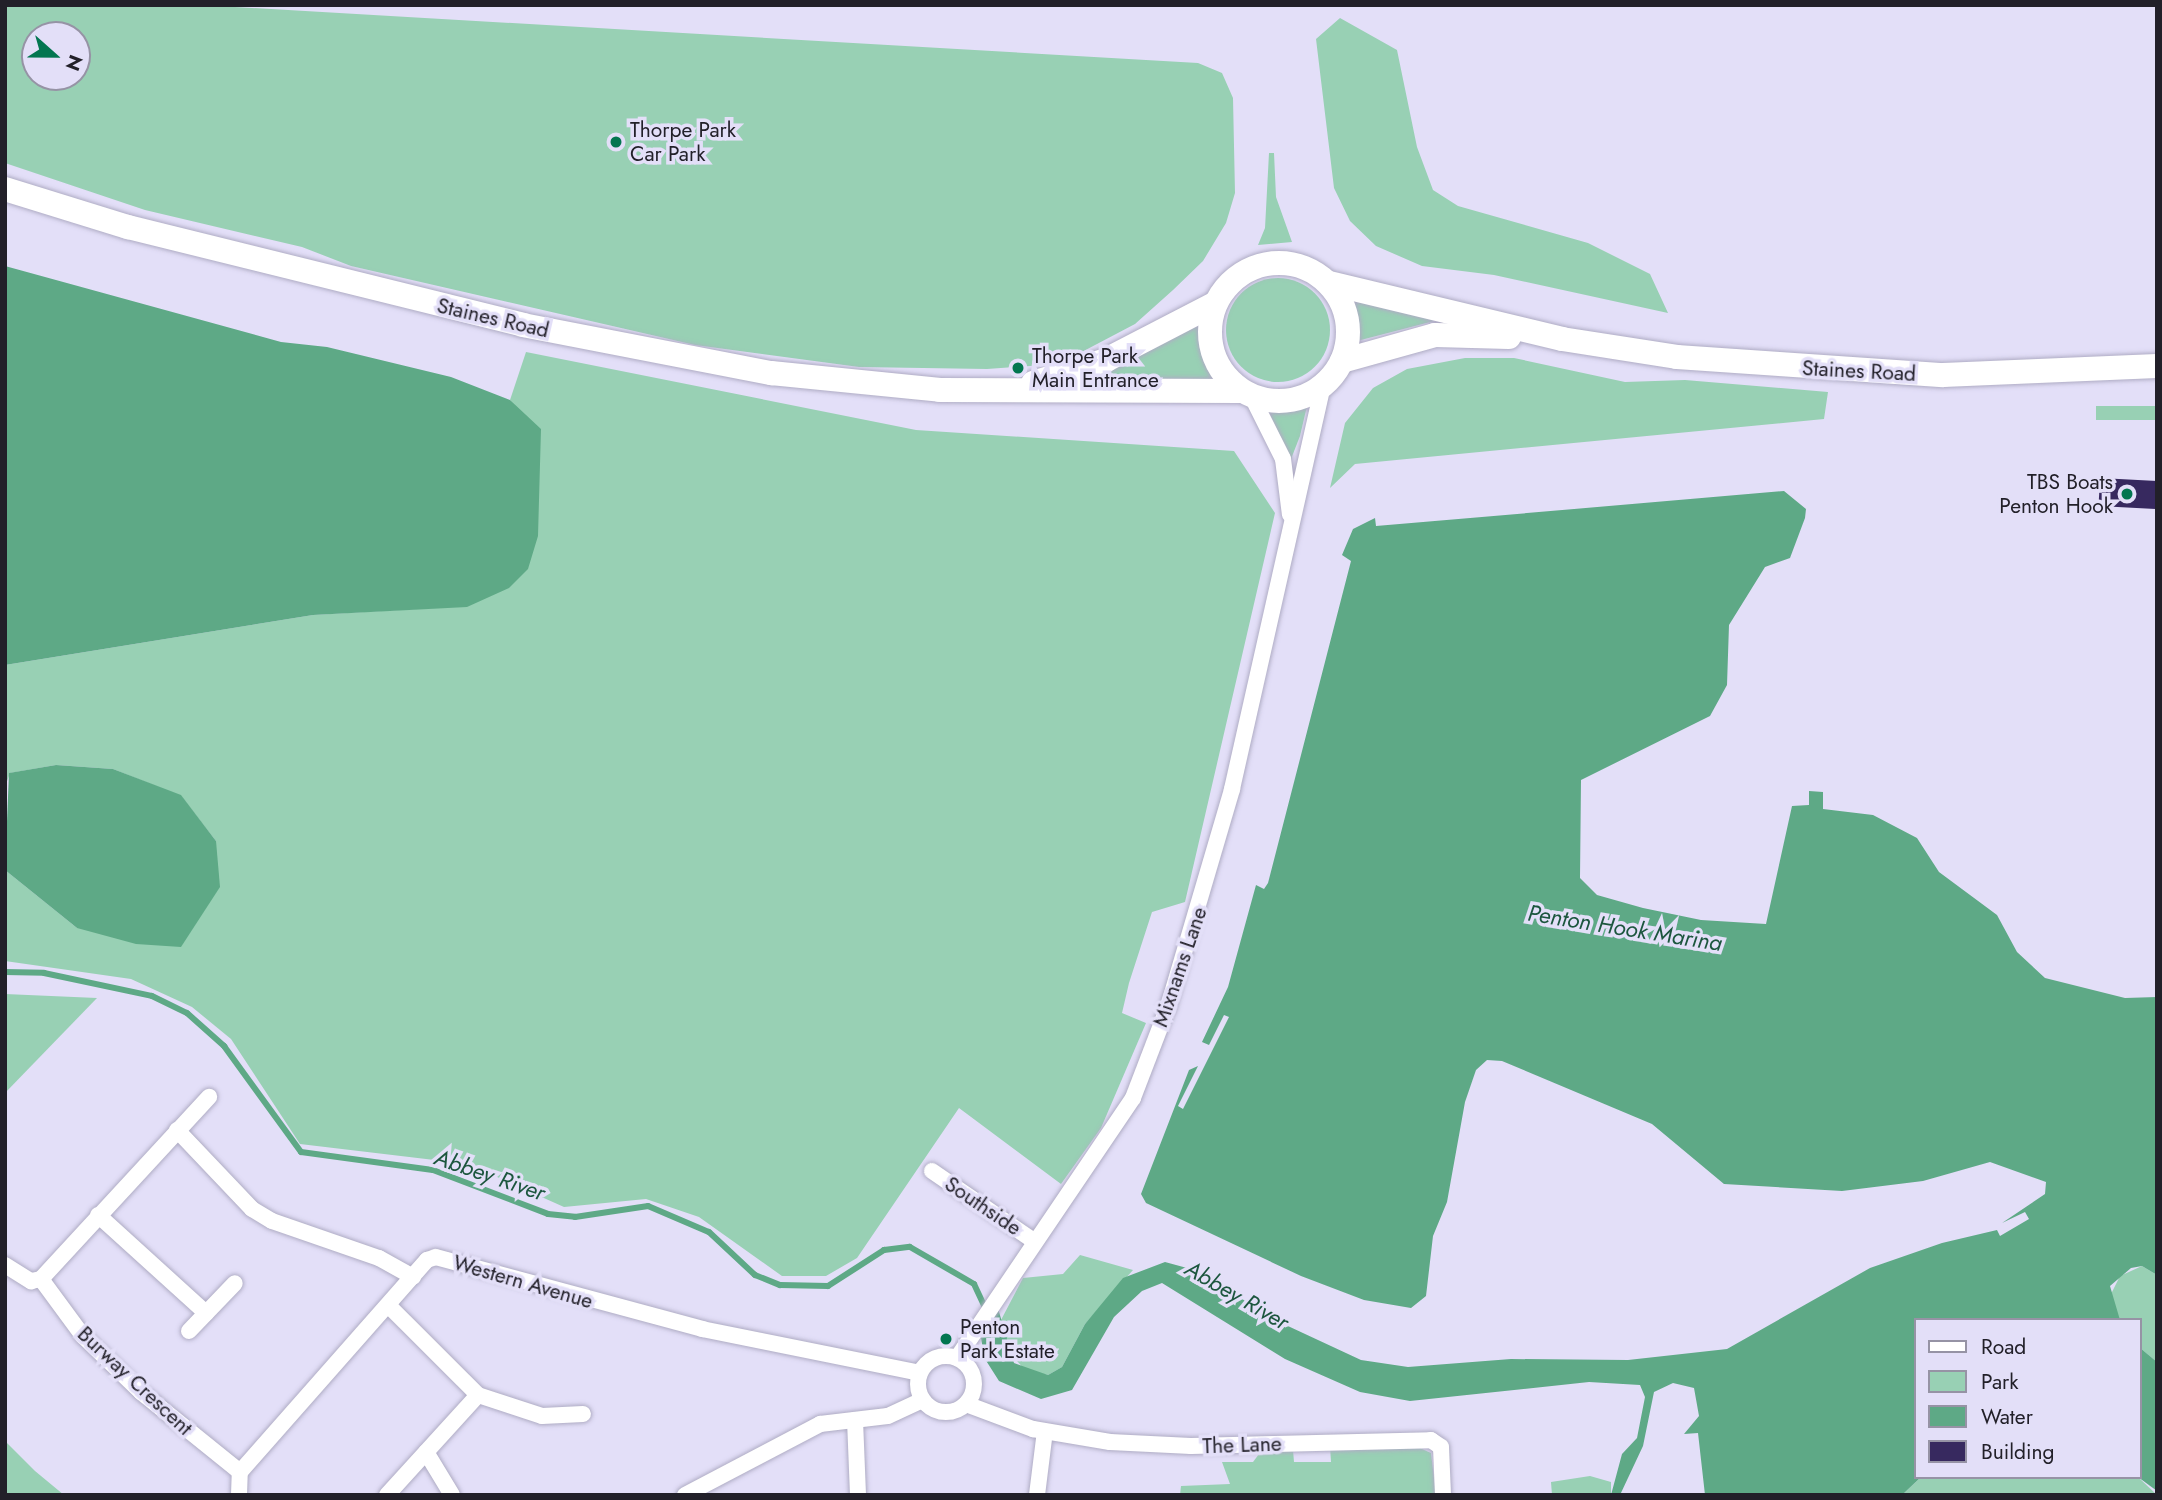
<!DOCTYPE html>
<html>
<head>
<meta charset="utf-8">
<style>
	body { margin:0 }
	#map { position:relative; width:2162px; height:1500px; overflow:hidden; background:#e3dff8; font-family:Jost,sans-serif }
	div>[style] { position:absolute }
	.green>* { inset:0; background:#98d0b4; transform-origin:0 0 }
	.round { border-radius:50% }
	.water>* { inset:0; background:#5ea986 }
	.stream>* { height:6px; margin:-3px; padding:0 3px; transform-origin:3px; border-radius:3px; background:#5ea986 }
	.building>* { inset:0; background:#37295f; transform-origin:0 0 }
	.roads { filter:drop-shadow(0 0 2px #afacc4) drop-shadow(0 0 2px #afacc4) }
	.minor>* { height:16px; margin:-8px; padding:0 8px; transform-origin:8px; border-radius:8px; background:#fff }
	.minor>.ring { margin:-8px; padding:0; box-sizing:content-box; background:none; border:16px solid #fff; border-radius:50% }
	.primary>* { height:24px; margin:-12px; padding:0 12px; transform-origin:12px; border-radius:12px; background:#fff }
	.primary>.ring { margin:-12px; padding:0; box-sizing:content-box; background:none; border:24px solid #fff; border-radius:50% }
	.dots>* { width:19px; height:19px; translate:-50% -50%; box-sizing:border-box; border:4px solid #e3dff8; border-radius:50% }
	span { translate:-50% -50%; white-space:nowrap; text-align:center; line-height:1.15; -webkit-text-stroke:7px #e3dff8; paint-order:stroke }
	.poi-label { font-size:21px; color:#222029 }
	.left { translate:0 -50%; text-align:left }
	.right { translate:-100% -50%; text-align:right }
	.street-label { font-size:21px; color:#222029 }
	.water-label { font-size:23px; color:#1c563e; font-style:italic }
	.frame { position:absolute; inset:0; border:7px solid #222029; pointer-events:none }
	.legend { position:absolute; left:1914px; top:1318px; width:228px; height:161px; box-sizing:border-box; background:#e3dff8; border:2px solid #9693a5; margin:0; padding:9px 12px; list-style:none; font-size:21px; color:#222029 }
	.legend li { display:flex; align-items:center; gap:14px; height:35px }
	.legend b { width:35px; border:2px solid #9693a5 }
	.north { position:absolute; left:21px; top:21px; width:70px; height:70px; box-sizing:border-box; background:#e3dff8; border:2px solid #9693a5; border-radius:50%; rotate:111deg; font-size:19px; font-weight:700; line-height:28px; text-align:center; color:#222029 }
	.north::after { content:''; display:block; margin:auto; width:24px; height:32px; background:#037650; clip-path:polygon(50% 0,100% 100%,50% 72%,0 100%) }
</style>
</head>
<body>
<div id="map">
	<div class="green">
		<i style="clip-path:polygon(evenodd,5px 5px,218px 6px,1198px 63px,1222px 73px,1233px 98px,1235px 193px,1226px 223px,1203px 261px,1173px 290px,1135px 324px,1059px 364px,987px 369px,859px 367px,695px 345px,351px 266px,302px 247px,145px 210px,5px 163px,5px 5px,35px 35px,77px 35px,77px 77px,35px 77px,35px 35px)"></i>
		<i style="clip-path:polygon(1340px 18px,1397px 50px,1417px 147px,1433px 190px,1458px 206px,1588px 243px,1650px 274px,1668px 313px,1494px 275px,1422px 266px,1376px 246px,1350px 221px,1334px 188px,1316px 39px)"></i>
		<i style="clip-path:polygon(1269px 153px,1274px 153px,1276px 197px,1292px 242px,1258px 245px,1265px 228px)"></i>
		<i class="round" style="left:1226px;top:278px;width:104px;height:104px"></i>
		<i style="clip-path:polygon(1353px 297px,1438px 320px,1357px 341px)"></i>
		<i style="clip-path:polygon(1200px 323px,1207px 365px,1219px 382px,1069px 383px)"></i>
		<i style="clip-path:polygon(526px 352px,916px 430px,1234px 451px,1275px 513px,1185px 902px,1152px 912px,1129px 983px,1122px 1013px,1146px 1023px,1101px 1128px,1061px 1184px,959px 1108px,857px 1258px,826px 1276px,782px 1276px,699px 1217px,646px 1199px,564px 1207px,468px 1164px,300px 1144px,231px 1039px,192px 1007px,131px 979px,5px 961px,5px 870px,77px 928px,216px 841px,181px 796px,113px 769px,56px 765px,10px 773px,5px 787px,5px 665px,313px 615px,468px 606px,526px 418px,510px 400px)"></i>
		<i style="clip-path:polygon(1465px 358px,1514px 358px,1625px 382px,1685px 380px,1828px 392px,1824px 419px,1355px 464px,1330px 488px,1345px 423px,1373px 388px,1407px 369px)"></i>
		<i style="clip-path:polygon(1307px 406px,1300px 436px,1291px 459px,1267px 408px)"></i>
		<i style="left:2157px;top:406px;width:14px;height:61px;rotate:90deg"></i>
		<i style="clip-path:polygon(5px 994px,97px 998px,5px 1093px)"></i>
		<i style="clip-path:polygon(1080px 1255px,1133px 1270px,1085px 1324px,1062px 1367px,1048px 1375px,1025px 1370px,1005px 1347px,1001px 1320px,1023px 1278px,1063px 1274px)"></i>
		<i style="clip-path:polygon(2142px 1266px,2157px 1275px,2157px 1362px,2139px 1347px,2139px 1320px,2120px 1320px,2109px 1298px,2120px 1276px)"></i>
		<i style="clip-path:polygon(5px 1441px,35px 1471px,64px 1495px,5px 1495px)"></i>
		<i style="clip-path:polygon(1413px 1445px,1431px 1453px,1436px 1495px,1180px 1495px,1181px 1486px,1230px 1484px,1222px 1462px,1253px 1462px,1259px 1454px,1293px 1450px,1294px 1462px,1331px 1462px,1330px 1446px)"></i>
		<i style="clip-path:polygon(1590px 1476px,1611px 1482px,1611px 1495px,1552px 1495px,1551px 1482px)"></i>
		<i style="clip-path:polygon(1921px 1477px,2138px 1477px,2157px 1495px,1902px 1495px)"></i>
	</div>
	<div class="water">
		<i style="clip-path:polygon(5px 266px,281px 342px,327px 347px,451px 377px,510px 400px,541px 429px,538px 536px,528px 569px,509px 588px,467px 607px,313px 615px,5px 665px)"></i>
		<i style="clip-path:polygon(1784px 491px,1806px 509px,1805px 518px,1790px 558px,1765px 567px,1729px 625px,1727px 685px,1710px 716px,1581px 780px,1580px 878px,1597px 895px,1643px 908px,1701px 920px,1766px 924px,1792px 806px,1809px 805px,1809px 791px,1823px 792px,1823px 809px,1873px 815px,1917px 838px,1939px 872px,1997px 915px,2017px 952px,2045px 978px,2125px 998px,2157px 997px,2157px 1275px,2142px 1266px,2131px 1268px,2110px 1286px,2120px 1320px,1915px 1320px,1915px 1477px,1921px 1477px,1902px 1495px,1705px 1495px,1698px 1433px,1684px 1434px,1699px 1416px,1694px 1388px,1673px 1383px,1654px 1392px,1643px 1446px,1620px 1495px,1611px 1495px,1622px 1454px,1637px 1438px,1645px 1397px,1640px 1385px,1589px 1382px,1410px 1401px,1360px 1392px,1285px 1359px,1162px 1283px,1142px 1291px,1114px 1317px,1072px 1390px,1041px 1399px,999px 1381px,985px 1359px,980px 1333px,997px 1305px,1014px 1363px,1048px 1375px,1062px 1367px,1085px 1324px,1123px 1278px,1165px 1262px,1198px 1271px,1275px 1320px,1361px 1360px,1408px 1367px,1511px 1359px,1628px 1360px,1727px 1349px,1870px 1268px,1942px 1243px,1997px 1230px,2000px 1236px,2029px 1219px,2025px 1212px,2002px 1223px,2045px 1194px,2046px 1182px,1990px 1162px,1923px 1181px,1842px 1191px,1724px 1184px,1652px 1124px,1502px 1061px,1487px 1060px,1476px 1070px,1465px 1102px,1447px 1202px,1433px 1236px,1426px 1296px,1411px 1308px,1364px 1300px,1301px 1276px,1146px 1203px,1141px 1194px,1189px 1070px,1198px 1066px,1178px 1106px,1183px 1109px,1229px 1017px,1224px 1015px,1209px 1045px,1202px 1042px,1228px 987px,1256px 885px,1264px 889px,1268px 883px,1351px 561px,1342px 555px,1353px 529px,1375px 518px,1376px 526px)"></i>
		<i style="clip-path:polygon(56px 765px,113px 769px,181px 795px,216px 841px,220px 887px,181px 947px,136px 944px,77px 928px,5px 870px,9px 773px)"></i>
		<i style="clip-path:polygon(2139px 1347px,2157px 1362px,2157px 1491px,2138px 1477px)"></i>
	</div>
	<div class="stream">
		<i style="left:5px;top:972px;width:39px;rotate:1deg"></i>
		<i style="left:44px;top:973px;width:110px;rotate:12deg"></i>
		<i style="left:152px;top:996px;width:39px;rotate:26deg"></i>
		<i style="left:187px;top:1013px;width:50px;rotate:41.7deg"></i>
		<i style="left:224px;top:1046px;width:131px;rotate:54deg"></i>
		<i style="left:301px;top:1152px;width:133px;rotate:7.8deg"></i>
		<i style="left:433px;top:1170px;width:123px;rotate:20.9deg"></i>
		<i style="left:548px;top:1214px;width:27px;rotate:6deg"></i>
		<i style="left:575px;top:1217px;width:74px;rotate:-8.6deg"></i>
		<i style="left:648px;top:1206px;width:66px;rotate:23.1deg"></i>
		<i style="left:709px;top:1232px;width:63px;rotate:43.1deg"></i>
		<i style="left:755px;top:1275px;width:27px;rotate:22deg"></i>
		<i style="left:780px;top:1285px;width:48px;rotate:1.2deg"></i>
		<i style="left:828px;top:1286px;width:67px;rotate:-32.7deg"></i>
		<i style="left:884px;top:1250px;width:26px;rotate:-7deg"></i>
		<i style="left:910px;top:1247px;width:74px;rotate:30deg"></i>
		<i style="left:974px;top:1284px;width:31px;rotate:65deg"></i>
	</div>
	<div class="building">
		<i style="left:2100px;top:478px;width:57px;height:28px;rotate:3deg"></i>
	</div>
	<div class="roads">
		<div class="minor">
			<i style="left:1252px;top:397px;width:69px;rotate:63.4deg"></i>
			<i style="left:1283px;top:459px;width:56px;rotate:82.9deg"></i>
			<i style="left:177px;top:1130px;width:109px;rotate:46.5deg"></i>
			<i style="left:252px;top:1209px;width:23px;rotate:31deg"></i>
			<i style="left:272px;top:1221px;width:113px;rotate:19.1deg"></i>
			<i style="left:379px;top:1258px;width:39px;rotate:29deg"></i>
			<i style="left:932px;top:1171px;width:124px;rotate:34.5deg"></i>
			<i style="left:98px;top:1215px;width:146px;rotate:42.2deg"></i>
			<i style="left:5px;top:1265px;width:31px;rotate:32deg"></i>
			<i style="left:31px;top:1281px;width:10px;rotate:-11deg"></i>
			<i style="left:41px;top:1279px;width:248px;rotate:-47.3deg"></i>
			<i style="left:41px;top:1279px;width:71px;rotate:53.6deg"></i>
			<i style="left:83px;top:1336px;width:81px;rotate:44deg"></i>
			<i style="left:141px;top:1392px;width:127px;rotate:38.9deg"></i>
			<i style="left:189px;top:1331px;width:66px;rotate:-46.2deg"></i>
			<i class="ring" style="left:918px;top:1356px;width:40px;height:40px"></i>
			<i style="left:957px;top:1358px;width:314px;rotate:-55.9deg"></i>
			<i style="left:1133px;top:1098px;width:97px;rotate:-69deg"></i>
			<i style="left:1168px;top:1007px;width:227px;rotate:-73.6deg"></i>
			<i style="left:1232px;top:789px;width:413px;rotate:-77.3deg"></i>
			<i style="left:478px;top:1395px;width:67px;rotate:18.2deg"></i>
			<i style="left:542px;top:1416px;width:41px;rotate:-2.8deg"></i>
			<i style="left:966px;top:1404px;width:72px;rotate:20.5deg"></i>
			<i style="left:1033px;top:1429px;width:78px;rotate:9.6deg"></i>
			<i style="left:1110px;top:1442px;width:81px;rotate:2.8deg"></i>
			<i style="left:1191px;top:1446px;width:240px;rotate:-1.4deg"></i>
			<i style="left:1431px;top:1440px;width:12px;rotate:35deg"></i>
			<i style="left:1441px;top:1447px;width:48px;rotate:87.6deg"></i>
			<i style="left:855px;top:1420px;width:75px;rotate:87.7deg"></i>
			<i style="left:426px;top:1452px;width:50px;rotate:58.8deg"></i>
			<i style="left:239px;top:1495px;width:23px;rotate:-88deg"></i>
			<i style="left:240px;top:1472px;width:283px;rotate:-48.6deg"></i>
			<i style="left:427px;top:1260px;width:9px;rotate:-18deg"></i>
			<i style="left:436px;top:1257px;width:276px;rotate:15.1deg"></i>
			<i style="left:702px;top:1329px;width:222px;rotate:11.4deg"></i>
			<i style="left:387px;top:1495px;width:135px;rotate:-47.7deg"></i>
			<i style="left:478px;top:1395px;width:127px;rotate:-135deg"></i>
			<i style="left:685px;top:1495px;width:153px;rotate:-27.7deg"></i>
			<i style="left:820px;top:1424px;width:68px;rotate:-6.7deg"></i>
			<i style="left:888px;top:1416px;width:38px;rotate:-25deg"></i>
			<i style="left:1037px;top:1495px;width:64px;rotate:-82.9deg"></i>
		</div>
		<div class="primary">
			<i style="left:5px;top:189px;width:129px;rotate:17.2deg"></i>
			<i style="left:128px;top:227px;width:407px;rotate:13.9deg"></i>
			<i style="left:523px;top:325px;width:253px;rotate:11deg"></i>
			<i style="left:771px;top:373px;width:170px;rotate:5.7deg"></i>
			<i style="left:940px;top:390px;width:301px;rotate:0.2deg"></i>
			<i class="ring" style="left:1210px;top:263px;width:114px;height:114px"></i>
			<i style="left:1329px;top:283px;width:240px;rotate:13.5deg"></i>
			<i style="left:1562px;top:339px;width:116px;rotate:8.9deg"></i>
			<i style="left:1677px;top:357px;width:267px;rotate:3.9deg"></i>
			<i style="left:1943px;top:375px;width:214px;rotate:-2.4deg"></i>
			<i style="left:1342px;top:361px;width:97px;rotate:-15.6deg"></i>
			<i style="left:1435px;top:335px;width:74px;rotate:1.5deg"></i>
			<i style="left:1033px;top:383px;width:77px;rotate:-17.5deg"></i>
			<i style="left:1106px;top:360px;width:122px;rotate:-27.4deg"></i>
		</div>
	</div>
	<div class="dots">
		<i style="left:616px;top:142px;background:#037650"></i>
		<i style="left:1018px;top:368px;background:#037650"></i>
		<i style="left:2127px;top:494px;background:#037650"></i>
		<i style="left:946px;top:1339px;background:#037650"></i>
	</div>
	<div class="poi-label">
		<span class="left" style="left:630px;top:142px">Thorpe Park<br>Car Park</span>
		<span class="left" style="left:1032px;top:368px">Thorpe Park<br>Main Entrance</span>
		<span class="right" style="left:2113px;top:494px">TBS Boats<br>Penton Hook</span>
		<span class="left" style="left:960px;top:1339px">Penton<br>Park Estate</span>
	</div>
	<div class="street-label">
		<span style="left:493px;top:318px;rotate:13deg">Staines Road</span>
		<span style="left:1859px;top:371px;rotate:3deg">Staines Road</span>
		<span style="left:1180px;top:967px;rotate:-71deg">Mixnams Lane</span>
		<span style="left:983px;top:1206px;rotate:34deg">Southside</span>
		<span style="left:523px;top:1282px;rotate:16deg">Western Avenue</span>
		<span style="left:135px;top:1381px;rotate:43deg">Burway Crescent</span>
		<span style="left:1242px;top:1445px;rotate:-2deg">The Lane</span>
	</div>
	<div class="water-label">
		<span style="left:1625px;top:928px;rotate:9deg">Penton Hook Marina</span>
		<span style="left:490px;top:1175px;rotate:19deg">Abbey River</span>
		<span style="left:1237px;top:1295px;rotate:30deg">Abbey River</span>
	</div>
	<div class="frame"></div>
	<ul class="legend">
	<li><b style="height:9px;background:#fff"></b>Road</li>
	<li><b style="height:19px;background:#98d0b4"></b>Park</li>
	<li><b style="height:19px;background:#5ea986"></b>Water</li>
	<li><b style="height:19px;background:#37295f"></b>Building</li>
	</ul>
	<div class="north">N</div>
</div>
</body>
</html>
